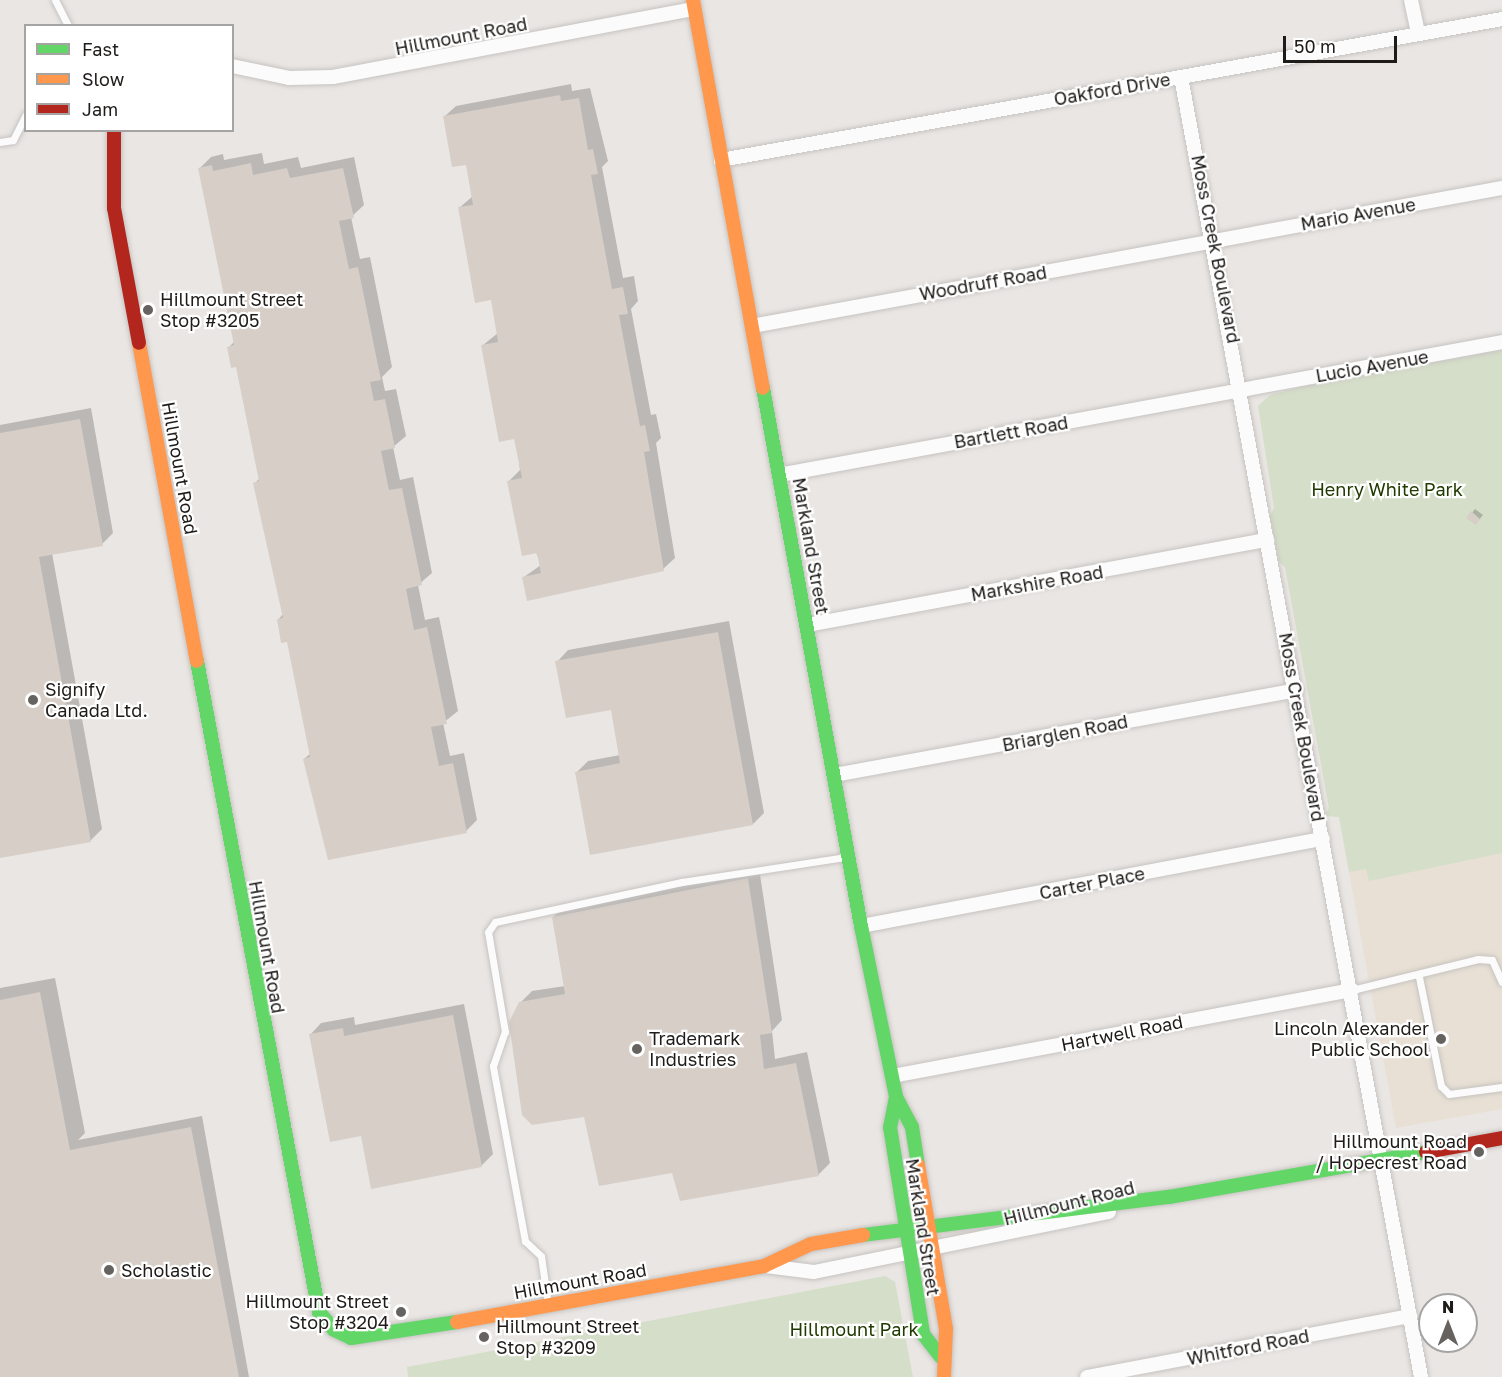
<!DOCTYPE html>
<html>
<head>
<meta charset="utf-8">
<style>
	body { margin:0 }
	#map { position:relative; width:1502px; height:1377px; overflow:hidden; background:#eae6e3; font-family:"Golos Text",sans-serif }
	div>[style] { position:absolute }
	.education>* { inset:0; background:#e8e0d4 }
	.green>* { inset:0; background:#d5dec9 }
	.shadow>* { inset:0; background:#0003 }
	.building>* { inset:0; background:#d6cec7 }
	.roads { filter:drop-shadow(0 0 2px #c6c3c1) drop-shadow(0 0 2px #c6c3c1) }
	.lane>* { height:7px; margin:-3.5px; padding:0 3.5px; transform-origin:3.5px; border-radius:3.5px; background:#fcfbfb }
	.street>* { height:14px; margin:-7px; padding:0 7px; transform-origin:7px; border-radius:7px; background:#fcfbfb }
	.fast>* { height:14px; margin:-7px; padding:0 7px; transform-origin:7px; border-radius:7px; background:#63d668 }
	.slow>* { height:14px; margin:-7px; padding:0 7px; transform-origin:7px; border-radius:7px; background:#ff974d }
	.jam>* { height:14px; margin:-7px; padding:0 7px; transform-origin:7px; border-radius:7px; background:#b3261e }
	.dots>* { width:16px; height:16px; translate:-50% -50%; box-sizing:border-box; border:3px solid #fff; border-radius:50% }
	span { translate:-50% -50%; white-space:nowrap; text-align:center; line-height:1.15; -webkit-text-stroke:4.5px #fff; paint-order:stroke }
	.street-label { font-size:18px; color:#1e1b19 }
	.poi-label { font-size:18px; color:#1e1b19 }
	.left { translate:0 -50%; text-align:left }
	.right { translate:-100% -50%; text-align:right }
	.park-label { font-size:18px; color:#213a00 }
	.legend { position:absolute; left:24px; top:24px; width:210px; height:108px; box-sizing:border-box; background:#fff; border:2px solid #a5a4a3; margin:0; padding:8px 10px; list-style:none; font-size:18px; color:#1e1b19 }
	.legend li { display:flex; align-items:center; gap:12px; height:30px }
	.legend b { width:30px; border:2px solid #a5a4a3 }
	.north { position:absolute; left:1418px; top:1293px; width:60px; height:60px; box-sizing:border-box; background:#fff; border:2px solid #a5a4a3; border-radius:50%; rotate:0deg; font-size:16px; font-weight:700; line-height:24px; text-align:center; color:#1e1b19 }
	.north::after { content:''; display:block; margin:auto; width:21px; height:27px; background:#656260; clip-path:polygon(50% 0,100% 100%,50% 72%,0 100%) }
	.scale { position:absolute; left:1283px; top:36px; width:114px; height:27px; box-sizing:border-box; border:3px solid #1e1b19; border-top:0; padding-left:8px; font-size:18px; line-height:21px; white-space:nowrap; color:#1e1b19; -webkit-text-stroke:4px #fff; paint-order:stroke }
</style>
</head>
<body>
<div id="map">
	<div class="education">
		<i style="clip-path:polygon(1502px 838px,1502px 1109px,1396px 1128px,1349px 872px)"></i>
	</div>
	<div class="green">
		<i style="clip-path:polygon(1502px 350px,1502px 853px,1369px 881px,1366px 869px,1349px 872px,1339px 817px,1324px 816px,1329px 808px,1285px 567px,1279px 562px,1270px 516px,1274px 508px,1258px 406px,1270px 395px,1301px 387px)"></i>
		<i style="clip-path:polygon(885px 1276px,895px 1282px,913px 1377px,408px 1377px,407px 1367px)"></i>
	</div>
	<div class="shadow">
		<i style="clip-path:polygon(571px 84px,572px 91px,590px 88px,608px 161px,602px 167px,623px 278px,634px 276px,638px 301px,631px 309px,651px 415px,656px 414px,661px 438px,656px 443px,675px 558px,663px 569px,524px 577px,541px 565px,509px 481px,520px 470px,516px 437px,483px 345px,498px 333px,492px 298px,459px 208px,473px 196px,467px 163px,444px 117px,456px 106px)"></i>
		<i style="clip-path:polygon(262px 153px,264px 164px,298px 157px,301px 168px,354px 157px,364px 205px,351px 217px,360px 259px,370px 257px,392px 367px,382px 377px,385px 391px,396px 389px,406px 436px,393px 447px,400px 480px,413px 477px,432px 573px,418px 585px,425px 620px,439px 617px,458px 711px,443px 723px,450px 756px,464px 753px,477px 820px,466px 831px,304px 759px,311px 753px,288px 640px,278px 620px,283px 614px,255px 483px,260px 478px,237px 365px,229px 347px,235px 341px,200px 168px,211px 157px,223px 154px,224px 160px)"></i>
		<i style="clip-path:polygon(91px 408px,113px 533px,102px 544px,52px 553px,102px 829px,90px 841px,0 857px,0 425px)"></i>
		<i style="clip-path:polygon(1475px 509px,1483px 515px,1479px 520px,1468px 518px)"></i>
		<i style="clip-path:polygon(729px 621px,764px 813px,753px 824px,577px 772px,588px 761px,620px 755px,612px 708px,557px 662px,568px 650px)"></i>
		<i style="clip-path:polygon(759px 868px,782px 1020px,772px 1031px,775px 1059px,807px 1052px,830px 1163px,818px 1175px,673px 1171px,586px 1115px,520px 1003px,532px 991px,565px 986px,553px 917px,565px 906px)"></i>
		<i style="clip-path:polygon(55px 978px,85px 1133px,78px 1140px,202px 1116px,249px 1377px,0 1377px,0 988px)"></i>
		<i style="clip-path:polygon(464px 1004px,493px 1154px,481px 1166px,362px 1135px,310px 1035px,321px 1023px,354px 1017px,355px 1025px)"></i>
	</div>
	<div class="building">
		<i style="clip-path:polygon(560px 95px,561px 101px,579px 98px,588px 150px,593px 149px,598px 174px,591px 175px,612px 289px,623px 287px,628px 314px,619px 315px,640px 426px,645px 425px,650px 451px,644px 452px,664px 571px,527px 601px,522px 577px,541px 573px,537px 553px,522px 556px,507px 481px,522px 478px,514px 439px,499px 442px,481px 345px,498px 342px,491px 300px,475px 303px,458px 207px,473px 205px,466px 165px,452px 167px,443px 116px)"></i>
		<i style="clip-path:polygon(251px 163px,253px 175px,287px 168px,290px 178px,343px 168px,354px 218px,339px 221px,349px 269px,358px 267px,381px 380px,370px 382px,374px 401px,385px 399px,395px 448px,381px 451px,389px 490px,402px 488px,422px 585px,406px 589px,414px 630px,427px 627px,447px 724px,431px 727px,439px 766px,453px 763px,467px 833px,328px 860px,303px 759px,310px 757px,287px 642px,281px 643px,277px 619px,283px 618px,253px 483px,259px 481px,236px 367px,231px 368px,227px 347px,234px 345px,198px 168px,212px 165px,213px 171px)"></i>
		<i style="clip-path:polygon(80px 419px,103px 546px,39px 557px,91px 842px,0 858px,0 433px)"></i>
		<i style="clip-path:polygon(1471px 511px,1480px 519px,1476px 525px,1466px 518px)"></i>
		<i style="clip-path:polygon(718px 632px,753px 825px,590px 855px,575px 772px,620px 763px,611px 710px,566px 718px,555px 661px)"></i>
		<i style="clip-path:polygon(748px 878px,772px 1033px,760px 1035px,764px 1069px,796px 1063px,819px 1176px,680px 1201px,672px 1173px,599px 1186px,584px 1117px,532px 1125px,522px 1115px,509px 1022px,519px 1002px,565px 994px,552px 917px)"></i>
		<i style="clip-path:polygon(40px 992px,70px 1150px,191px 1127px,239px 1377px,0 1377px,0 1000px)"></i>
		<i style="clip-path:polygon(453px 1015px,482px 1167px,371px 1189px,361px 1136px,330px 1142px,309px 1034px,343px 1028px,344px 1036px)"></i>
	</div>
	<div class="roads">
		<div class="lane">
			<i style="left:55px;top:0;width:29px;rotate:63deg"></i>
			<i style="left:0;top:142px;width:13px;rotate:-9deg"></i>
			<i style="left:13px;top:140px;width:29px;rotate:-63deg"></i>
			<i style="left:1419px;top:977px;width:111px;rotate:78.6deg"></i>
			<i style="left:1441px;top:1086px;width:11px;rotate:45deg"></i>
			<i style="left:1449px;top:1094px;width:53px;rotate:-7.5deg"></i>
			<i style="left:1352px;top:990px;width:130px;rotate:-13.8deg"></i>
			<i style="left:1478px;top:959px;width:14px;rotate:4deg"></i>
			<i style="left:1492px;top:960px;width:24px;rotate:66deg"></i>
			<i style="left:548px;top:1305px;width:49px;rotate:-98.1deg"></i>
			<i style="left:541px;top:1256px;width:22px;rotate:-137deg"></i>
			<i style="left:525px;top:1241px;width:178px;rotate:-100.4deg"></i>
			<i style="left:493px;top:1066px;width:36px;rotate:-71deg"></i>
			<i style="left:505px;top:1032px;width:101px;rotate:-99.6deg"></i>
			<i style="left:488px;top:932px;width:12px;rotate:-55deg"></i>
			<i style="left:495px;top:922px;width:191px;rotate:-12.1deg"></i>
			<i style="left:682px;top:882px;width:166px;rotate:-8.7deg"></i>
		</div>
		<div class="street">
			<i style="left:1411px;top:0;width:34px;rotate:78deg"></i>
			<i style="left:232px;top:66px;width:58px;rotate:11.9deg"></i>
			<i style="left:289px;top:78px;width:44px;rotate:-1.3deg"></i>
			<i style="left:333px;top:77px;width:367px;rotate:-10.7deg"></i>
			<i style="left:1181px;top:77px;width:1322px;rotate:79.54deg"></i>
			<i style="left:721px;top:160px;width:794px;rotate:-10.23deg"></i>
			<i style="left:752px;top:326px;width:763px;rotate:-10.43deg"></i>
			<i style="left:779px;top:475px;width:735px;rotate:-10.42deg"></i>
			<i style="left:807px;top:625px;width:468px;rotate:-10.5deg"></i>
			<i style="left:834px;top:775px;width:470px;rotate:-10.4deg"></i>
			<i style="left:861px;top:926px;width:470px;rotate:-10.7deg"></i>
			<i style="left:892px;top:1076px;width:468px;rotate:-10.6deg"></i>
			<i style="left:766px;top:1266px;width:48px;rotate:7.1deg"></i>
			<i style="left:814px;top:1272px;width:301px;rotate:-11.5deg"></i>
			<i style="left:1087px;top:1377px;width:329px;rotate:-10.7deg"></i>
		</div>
		<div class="fast">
			<i style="left:763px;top:388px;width:547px;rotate:79.68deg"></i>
			<i style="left:861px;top:926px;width:175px;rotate:78.4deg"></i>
			<i style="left:896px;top:1097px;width:34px;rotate:62deg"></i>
			<i style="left:912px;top:1127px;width:38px;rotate:81deg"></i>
			<i style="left:197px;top:661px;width:662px;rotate:79.39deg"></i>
			<i style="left:319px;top:1312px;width:23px;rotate:50deg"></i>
			<i style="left:334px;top:1330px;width:19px;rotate:25deg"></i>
			<i style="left:351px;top:1338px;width:107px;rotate:-8.6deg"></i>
			<i style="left:896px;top:1097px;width:31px;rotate:101deg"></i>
			<i style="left:890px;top:1127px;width:210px;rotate:80.9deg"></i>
			<i style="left:923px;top:1334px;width:29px;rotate:52deg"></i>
			<i style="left:863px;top:1235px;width:308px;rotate:-7.1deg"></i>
			<i style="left:1169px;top:1197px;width:261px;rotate:-9.9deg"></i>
		</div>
		<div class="slow">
			<i style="left:693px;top:0;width:394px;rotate:79.8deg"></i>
			<i style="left:139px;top:343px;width:323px;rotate:79.7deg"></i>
			<i style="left:918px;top:1165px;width:166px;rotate:80.3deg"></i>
			<i style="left:946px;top:1329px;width:48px;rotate:92.4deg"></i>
			<i style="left:457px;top:1322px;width:312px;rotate:-10.3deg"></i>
			<i style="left:764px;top:1266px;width:52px;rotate:-25.1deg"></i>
			<i style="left:811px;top:1244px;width:53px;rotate:-9.8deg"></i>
		</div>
		<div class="jam">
			<i style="left:114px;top:130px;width:78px;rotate:90deg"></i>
			<i style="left:114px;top:208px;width:137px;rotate:79.5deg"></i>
			<i style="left:1426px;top:1152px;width:77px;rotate:-10.4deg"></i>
		</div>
	</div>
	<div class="dots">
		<i style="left:148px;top:310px;background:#656260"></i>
		<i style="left:33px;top:700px;background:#656260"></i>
		<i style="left:1441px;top:1039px;background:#656260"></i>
		<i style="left:637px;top:1049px;background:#656260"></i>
		<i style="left:1479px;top:1152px;background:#656260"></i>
		<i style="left:109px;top:1270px;background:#656260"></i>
		<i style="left:401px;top:1312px;background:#656260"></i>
		<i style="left:484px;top:1337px;background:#656260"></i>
	</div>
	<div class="street-label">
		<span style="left:461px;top:36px;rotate:-11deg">Hillmount Road</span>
		<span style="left:1112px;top:89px;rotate:-10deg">Oakford Drive</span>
		<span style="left:1358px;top:214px;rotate:-10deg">Mario Avenue</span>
		<span style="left:1216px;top:249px;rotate:79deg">Moss Creek Boulevard</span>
		<span style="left:983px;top:283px;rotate:-10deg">Woodruff Road</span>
		<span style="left:1372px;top:366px;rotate:-10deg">Lucio Avenue</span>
		<span style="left:1011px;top:432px;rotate:-10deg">Bartlett Road</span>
		<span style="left:180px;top:468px;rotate:80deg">Hillmount Road</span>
		<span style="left:811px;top:546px;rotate:80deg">Markland Street</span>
		<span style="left:1037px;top:583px;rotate:-10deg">Markshire Road</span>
		<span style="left:1302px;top:727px;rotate:80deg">Moss Creek Boulevard</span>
		<span style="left:1065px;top:733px;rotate:-11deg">Briarglen Road</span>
		<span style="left:1092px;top:883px;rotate:-11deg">Carter Place</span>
		<span style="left:267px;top:947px;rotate:80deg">Hillmount Road</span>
		<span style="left:1122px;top:1033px;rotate:-11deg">Hartwell Road</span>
		<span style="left:1069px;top:1203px;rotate:-14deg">Hillmount Road</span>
		<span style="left:923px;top:1227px;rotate:81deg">Markland Street</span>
		<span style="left:580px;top:1281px;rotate:-10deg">Hillmount Road</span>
		<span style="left:1248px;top:1347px;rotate:-11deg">Whitford Road</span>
	</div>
	<div class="poi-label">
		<span class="left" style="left:160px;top:310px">Hillmount Street<br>Stop #3205</span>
		<span class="left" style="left:45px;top:700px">Signify<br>Canada Ltd.</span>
		<span class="right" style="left:1429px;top:1039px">Lincoln Alexander<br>Public School</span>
		<span class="left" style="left:649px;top:1049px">Trademark<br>Industries</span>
		<span class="right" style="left:1467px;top:1152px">Hillmount Road<br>/ Hopecrest Road</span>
		<span class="left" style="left:121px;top:1270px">Scholastic</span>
		<span class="right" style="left:389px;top:1312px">Hillmount Street<br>Stop #3204</span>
		<span class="left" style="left:496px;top:1337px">Hillmount Street<br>Stop #3209</span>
	</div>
	<div class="park-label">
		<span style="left:1387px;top:489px">Henry White Park</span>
		<span style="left:854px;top:1329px">Hillmount Park</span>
	</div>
	<ul class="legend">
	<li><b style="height:8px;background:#63d668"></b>Fast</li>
	<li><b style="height:8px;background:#ff974d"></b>Slow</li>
	<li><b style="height:8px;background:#b3261e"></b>Jam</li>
	</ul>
	<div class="north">N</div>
	<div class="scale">50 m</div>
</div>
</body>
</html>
